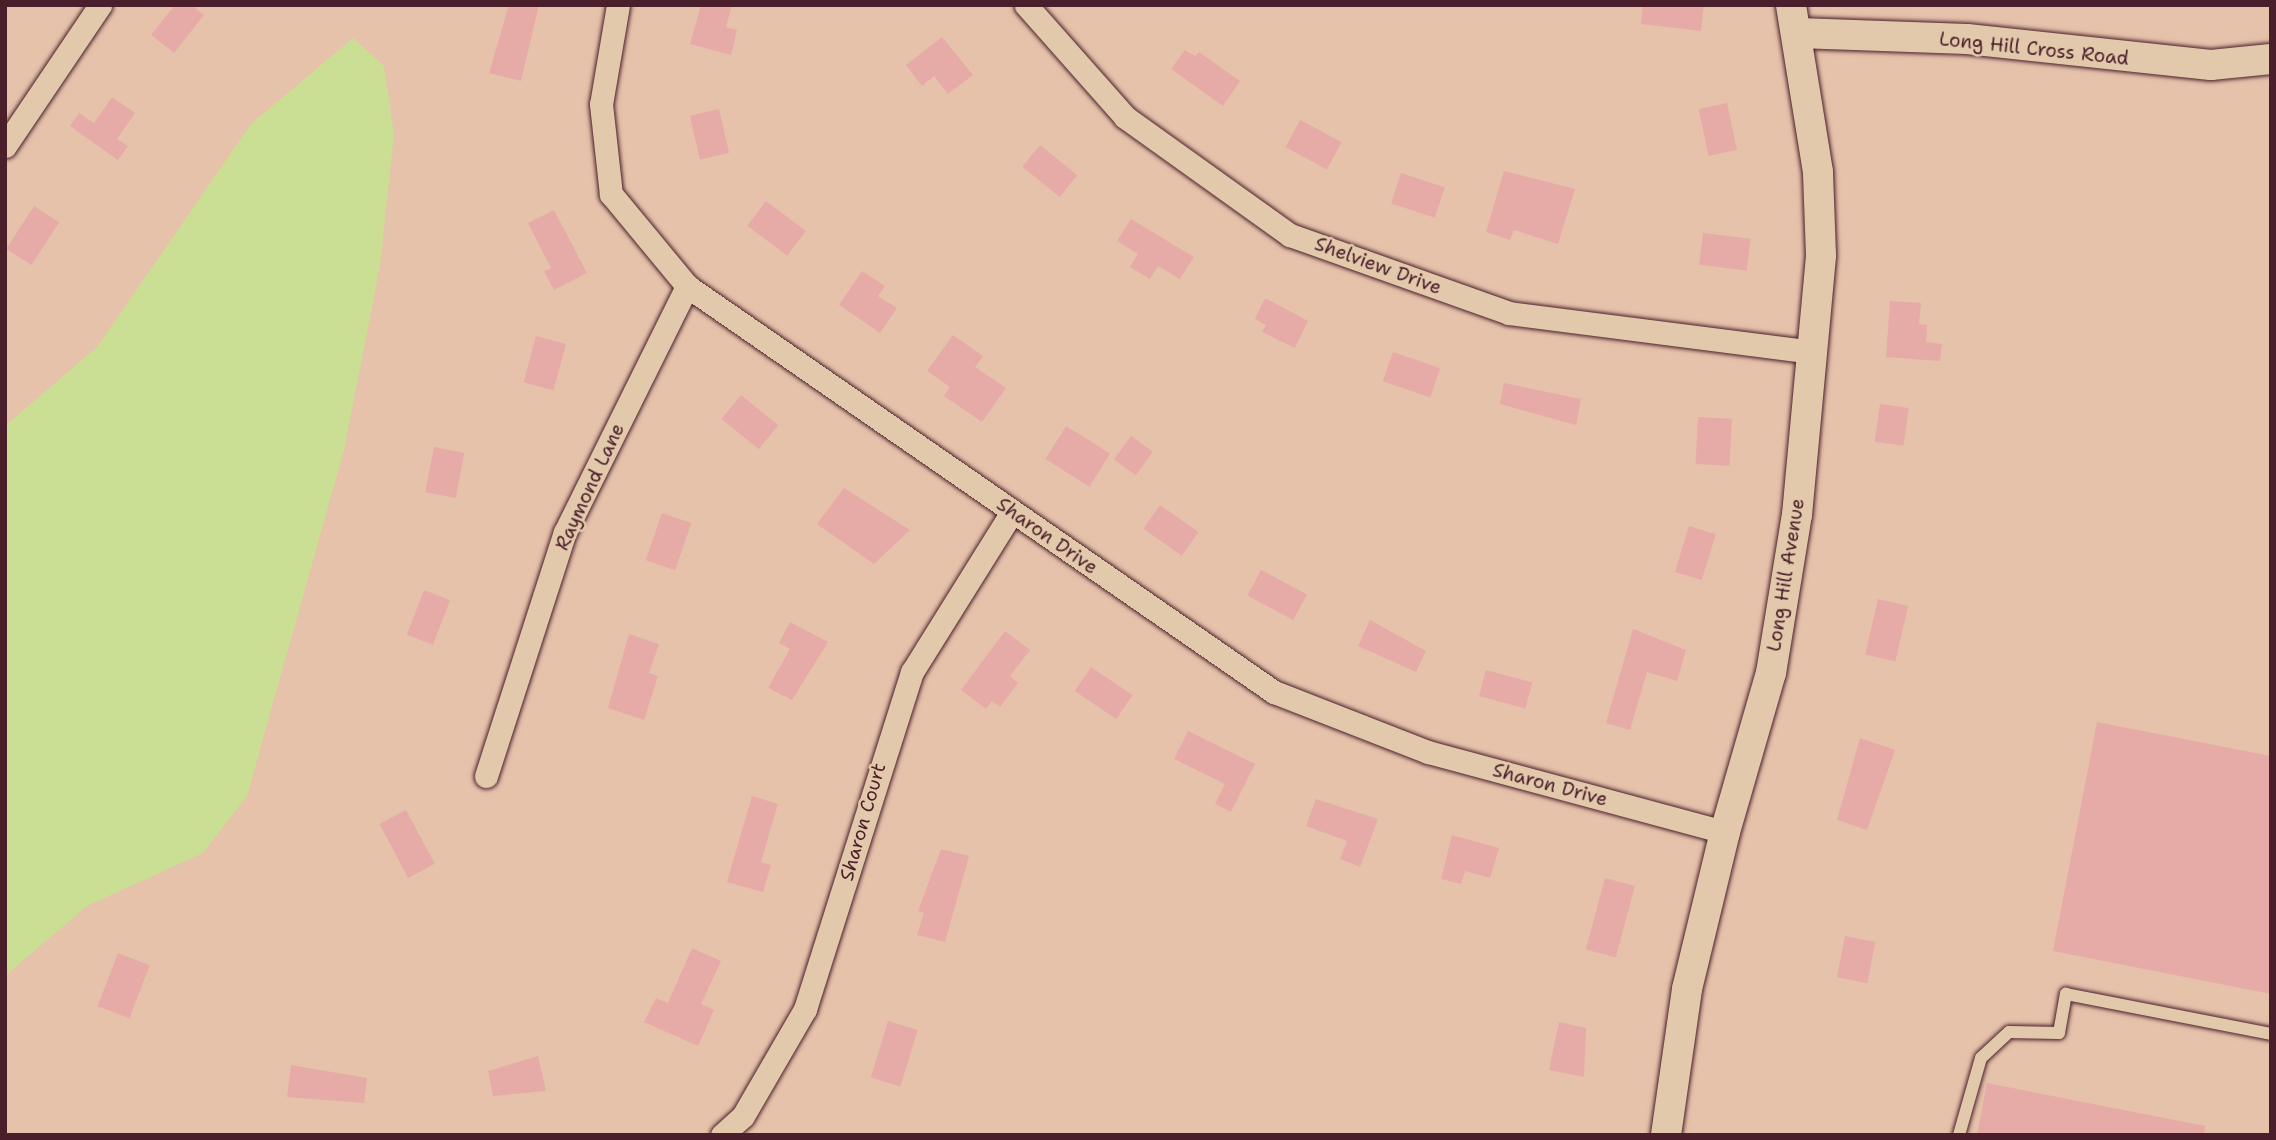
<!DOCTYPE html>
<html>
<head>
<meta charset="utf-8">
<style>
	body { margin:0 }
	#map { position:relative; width:2276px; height:1140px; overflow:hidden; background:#e6c2ab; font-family:"Shantell Sans",sans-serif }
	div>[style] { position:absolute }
	.green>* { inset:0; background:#cade94 }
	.building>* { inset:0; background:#e6aba7; transform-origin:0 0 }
	.roads { filter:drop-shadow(0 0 2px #4a1f2b) drop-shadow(0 0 2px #4a1f2b) }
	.service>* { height:12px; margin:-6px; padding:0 6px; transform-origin:6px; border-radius:6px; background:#e3c9ab }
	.minor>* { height:23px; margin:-11.5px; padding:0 11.5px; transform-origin:11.5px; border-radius:11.5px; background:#e3c9ab }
	.tertiary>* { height:30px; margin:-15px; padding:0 15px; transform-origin:15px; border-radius:15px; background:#e3c9ab }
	span { translate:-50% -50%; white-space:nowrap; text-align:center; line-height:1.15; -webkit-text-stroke:5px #e3c9ab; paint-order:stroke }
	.street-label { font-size:19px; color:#4a1f2b }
	.frame { position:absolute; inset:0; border:7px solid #4a1f2b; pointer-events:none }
</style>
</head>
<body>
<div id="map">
	<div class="green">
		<i style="clip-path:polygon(353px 38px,384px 66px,394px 134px,380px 266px,344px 450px,247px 796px,203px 853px,87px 906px,5px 976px,5px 426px,97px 347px,251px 124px)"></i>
	</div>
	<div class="building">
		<i style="clip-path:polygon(175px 5px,192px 5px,204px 15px,174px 53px,151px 35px)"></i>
		<i style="clip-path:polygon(509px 5px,539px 5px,521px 81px,489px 73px)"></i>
		<i style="clip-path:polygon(701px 5px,732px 5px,726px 27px,737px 30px,731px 55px,690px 44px)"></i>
		<i style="clip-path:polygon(1643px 5px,1704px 5px,1701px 31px,1641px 24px)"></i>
		<i style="clip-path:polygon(942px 37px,973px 75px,948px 94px,934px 76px,922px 86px,906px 65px)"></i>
		<i style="clip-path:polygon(1185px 50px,1195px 56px,1199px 52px,1240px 81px,1223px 106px,1171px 69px)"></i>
		<i style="clip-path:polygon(112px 97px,135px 113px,117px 139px,128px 146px,118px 160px,70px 126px,79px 113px,94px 123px)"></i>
		<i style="left:1727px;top:103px;width:48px;height:29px;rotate:78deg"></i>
		<i style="left:719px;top:109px;width:45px;height:30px;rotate:77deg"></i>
		<i style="left:1300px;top:120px;width:47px;height:31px;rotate:28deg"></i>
		<i style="left:1040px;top:145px;width:48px;height:28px;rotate:39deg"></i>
		<i style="clip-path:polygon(1504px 171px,1575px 189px,1558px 244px,1514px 230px,1510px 240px,1486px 232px)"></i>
		<i style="left:1401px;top:173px;width:46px;height:32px;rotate:18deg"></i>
		<i style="left:766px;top:201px;width:50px;height:31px;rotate:37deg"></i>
		<i style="left:34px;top:206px;width:30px;height:51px;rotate:33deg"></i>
		<i style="clip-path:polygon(554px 210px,587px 273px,554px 290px,544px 271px,551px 268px,528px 223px)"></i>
		<i style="clip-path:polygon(1131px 219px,1194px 257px,1180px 279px,1158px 266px,1150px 279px,1130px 267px,1138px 254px,1117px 241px)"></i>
		<i style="left:1703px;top:233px;width:48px;height:32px;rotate:7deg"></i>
		<i style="clip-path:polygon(862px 271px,885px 286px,878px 296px,897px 308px,880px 333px,839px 305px)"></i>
		<i style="clip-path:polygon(1265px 298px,1308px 321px,1295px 348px,1262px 332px,1266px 325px,1255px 319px)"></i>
		<i style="clip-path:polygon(1890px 301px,1921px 303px,1919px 324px,1927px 325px,1926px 342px,1942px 344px,1940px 361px,1886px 357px)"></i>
		<i style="clip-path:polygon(953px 335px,983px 356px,975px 367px,1006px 388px,982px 422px,944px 396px,950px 387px,927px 371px)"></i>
		<i style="left:536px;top:336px;width:31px;height:48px;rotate:15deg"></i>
		<i style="left:1393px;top:352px;width:50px;height:31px;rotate:19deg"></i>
		<i style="clip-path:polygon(1504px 383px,1581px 399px,1576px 425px,1500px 404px)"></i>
		<i style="left:741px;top:395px;width:48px;height:31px;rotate:39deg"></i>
		<i style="left:1880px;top:404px;width:29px;height:38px;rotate:8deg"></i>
		<i style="left:1698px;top:417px;width:34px;height:47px;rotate:3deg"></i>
		<i style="left:1066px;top:426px;width:52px;height:39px;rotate:32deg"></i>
		<i style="left:1131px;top:436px;width:27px;height:29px;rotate:36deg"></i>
		<i style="left:434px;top:447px;width:31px;height:46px;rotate:11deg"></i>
		<i style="clip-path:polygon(844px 488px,910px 530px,874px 564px,817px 524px)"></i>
		<i style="left:1160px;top:505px;width:47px;height:29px;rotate:35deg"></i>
		<i style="left:662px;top:513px;width:31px;height:50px;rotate:19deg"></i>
		<i style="left:1689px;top:526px;width:28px;height:48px;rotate:17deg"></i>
		<i style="left:1261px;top:570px;width:52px;height:29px;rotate:28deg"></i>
		<i style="left:424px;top:590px;width:28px;height:48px;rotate:21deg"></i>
		<i style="left:1878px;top:599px;width:31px;height:57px;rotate:13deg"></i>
		<i style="clip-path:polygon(1370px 620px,1426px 651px,1416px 672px,1358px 646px)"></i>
		<i style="clip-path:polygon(790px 622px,828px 642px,792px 700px,768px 688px,790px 649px,779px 643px)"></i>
		<i style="clip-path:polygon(1633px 629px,1686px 650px,1677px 681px,1647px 672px,1630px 730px,1606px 723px)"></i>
		<i style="clip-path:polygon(1005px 631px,1030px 650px,1010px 676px,1018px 683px,1000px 707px,992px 701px,986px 709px,961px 690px)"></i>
		<i style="clip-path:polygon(629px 634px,659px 644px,649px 673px,658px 676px,644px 720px,608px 708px)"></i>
		<i style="left:1091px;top:667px;width:50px;height:29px;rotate:34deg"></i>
		<i style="left:1486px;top:670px;width:48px;height:27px;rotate:15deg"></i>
		<i style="clip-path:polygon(2097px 722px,2271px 756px,2271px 994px,2053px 951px)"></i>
		<i style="clip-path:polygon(1188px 731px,1255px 764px,1231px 812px,1215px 804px,1225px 784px,1174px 759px)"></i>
		<i style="clip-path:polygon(1860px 738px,1895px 750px,1867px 830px,1837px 820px)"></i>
		<i style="clip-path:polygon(752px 796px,778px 804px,761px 862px,771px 865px,763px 892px,727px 882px)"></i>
		<i style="clip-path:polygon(1316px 799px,1378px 819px,1360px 867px,1340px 859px,1347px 841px,1306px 826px)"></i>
		<i style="left:406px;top:810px;width:61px;height:30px;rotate:62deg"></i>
		<i style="clip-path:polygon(1452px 835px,1499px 848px,1490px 878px,1465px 871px,1461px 884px,1441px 879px)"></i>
		<i style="clip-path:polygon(941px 849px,969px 856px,945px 942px,917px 935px,924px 913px,918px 911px)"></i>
		<i style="left:1605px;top:878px;width:31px;height:74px;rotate:15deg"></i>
		<i style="left:1845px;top:936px;width:31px;height:42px;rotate:11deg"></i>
		<i style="clip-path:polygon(692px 948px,721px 961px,701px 1004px,714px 1010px,698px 1046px,644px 1022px,656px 998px,668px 1003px)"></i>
		<i style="left:118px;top:953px;width:34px;height:57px;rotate:21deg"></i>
		<i style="left:888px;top:1021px;width:31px;height:59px;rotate:17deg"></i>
		<i style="clip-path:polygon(1559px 1022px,1586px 1028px,1584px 1077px,1549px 1070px)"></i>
		<i style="clip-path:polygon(538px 1056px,546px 1091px,493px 1096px,488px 1071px)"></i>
		<i style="clip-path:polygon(291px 1065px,367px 1078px,364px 1103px,287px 1097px)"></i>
		<i style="clip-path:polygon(1987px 1083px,2205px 1126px,2204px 1135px,1977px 1135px)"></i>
	</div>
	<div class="roads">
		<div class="service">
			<i style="left:1959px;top:1135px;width:80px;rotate:-74.1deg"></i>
			<i style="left:1981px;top:1058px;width:38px;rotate:-43deg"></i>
			<i style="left:2009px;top:1032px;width:50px;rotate:1.1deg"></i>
			<i style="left:2059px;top:1033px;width:40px;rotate:-80deg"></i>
			<i style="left:2066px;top:994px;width:209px;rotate:11deg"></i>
		</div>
		<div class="minor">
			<i style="left:618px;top:5px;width:100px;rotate:99.7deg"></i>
			<i style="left:601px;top:104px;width:91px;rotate:83.7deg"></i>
			<i style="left:611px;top:194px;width:119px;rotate:50.4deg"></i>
			<i style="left:687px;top:286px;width:714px;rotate:34.67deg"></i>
			<i style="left:1274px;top:692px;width:165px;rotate:21.3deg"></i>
			<i style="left:1428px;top:752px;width:308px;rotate:15.1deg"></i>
			<i style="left:1026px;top:5px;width:149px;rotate:48.5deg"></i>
			<i style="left:1125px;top:117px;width:203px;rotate:35.6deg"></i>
			<i style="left:1290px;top:235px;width:232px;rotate:19.6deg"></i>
			<i style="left:1509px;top:313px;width:307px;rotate:7.3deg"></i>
			<i style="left:5px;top:146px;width:170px;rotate:-56deg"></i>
			<i style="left:486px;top:776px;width:256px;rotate:-72.1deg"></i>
			<i style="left:565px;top:532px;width:275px;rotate:-63.6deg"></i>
			<i style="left:722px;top:1135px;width:28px;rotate:-42deg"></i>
			<i style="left:743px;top:1116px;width:124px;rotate:-59.9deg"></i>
			<i style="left:805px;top:1009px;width:354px;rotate:-72.4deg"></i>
			<i style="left:912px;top:672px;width:189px;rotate:-58deg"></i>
		</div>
		<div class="tertiary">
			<i style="left:1798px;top:33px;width:169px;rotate:2deg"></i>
			<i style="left:1967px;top:39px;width:245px;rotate:6.1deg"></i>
			<i style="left:2211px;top:65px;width:60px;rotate:-5.7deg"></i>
			<i style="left:1666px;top:1135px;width:148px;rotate:-81.8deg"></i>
			<i style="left:1687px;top:989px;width:162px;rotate:-76.4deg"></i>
			<i style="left:1725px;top:832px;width:166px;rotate:-73.9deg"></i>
			<i style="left:1771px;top:673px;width:160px;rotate:-80.7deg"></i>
			<i style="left:1797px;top:515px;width:261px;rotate:-84.7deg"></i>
			<i style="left:1821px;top:255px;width:83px;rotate:-92.1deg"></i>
			<i style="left:1818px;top:172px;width:169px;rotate:-99.2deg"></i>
		</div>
	</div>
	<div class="street-label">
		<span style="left:2034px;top:49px;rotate:6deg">Long Hill Cross Road</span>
		<span style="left:1378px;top:266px;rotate:20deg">Shelview Drive</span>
		<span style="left:590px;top:487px;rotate:-65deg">Raymond Lane</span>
		<span style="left:1047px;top:536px;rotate:35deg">Sharon Drive</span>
		<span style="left:1786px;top:575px;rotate:-81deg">Long Hill Avenue</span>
		<span style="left:1550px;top:785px;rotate:15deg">Sharon Drive</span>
		<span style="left:863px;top:822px;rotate:-74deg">Sharon Court</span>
	</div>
	<div class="frame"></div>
</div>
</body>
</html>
